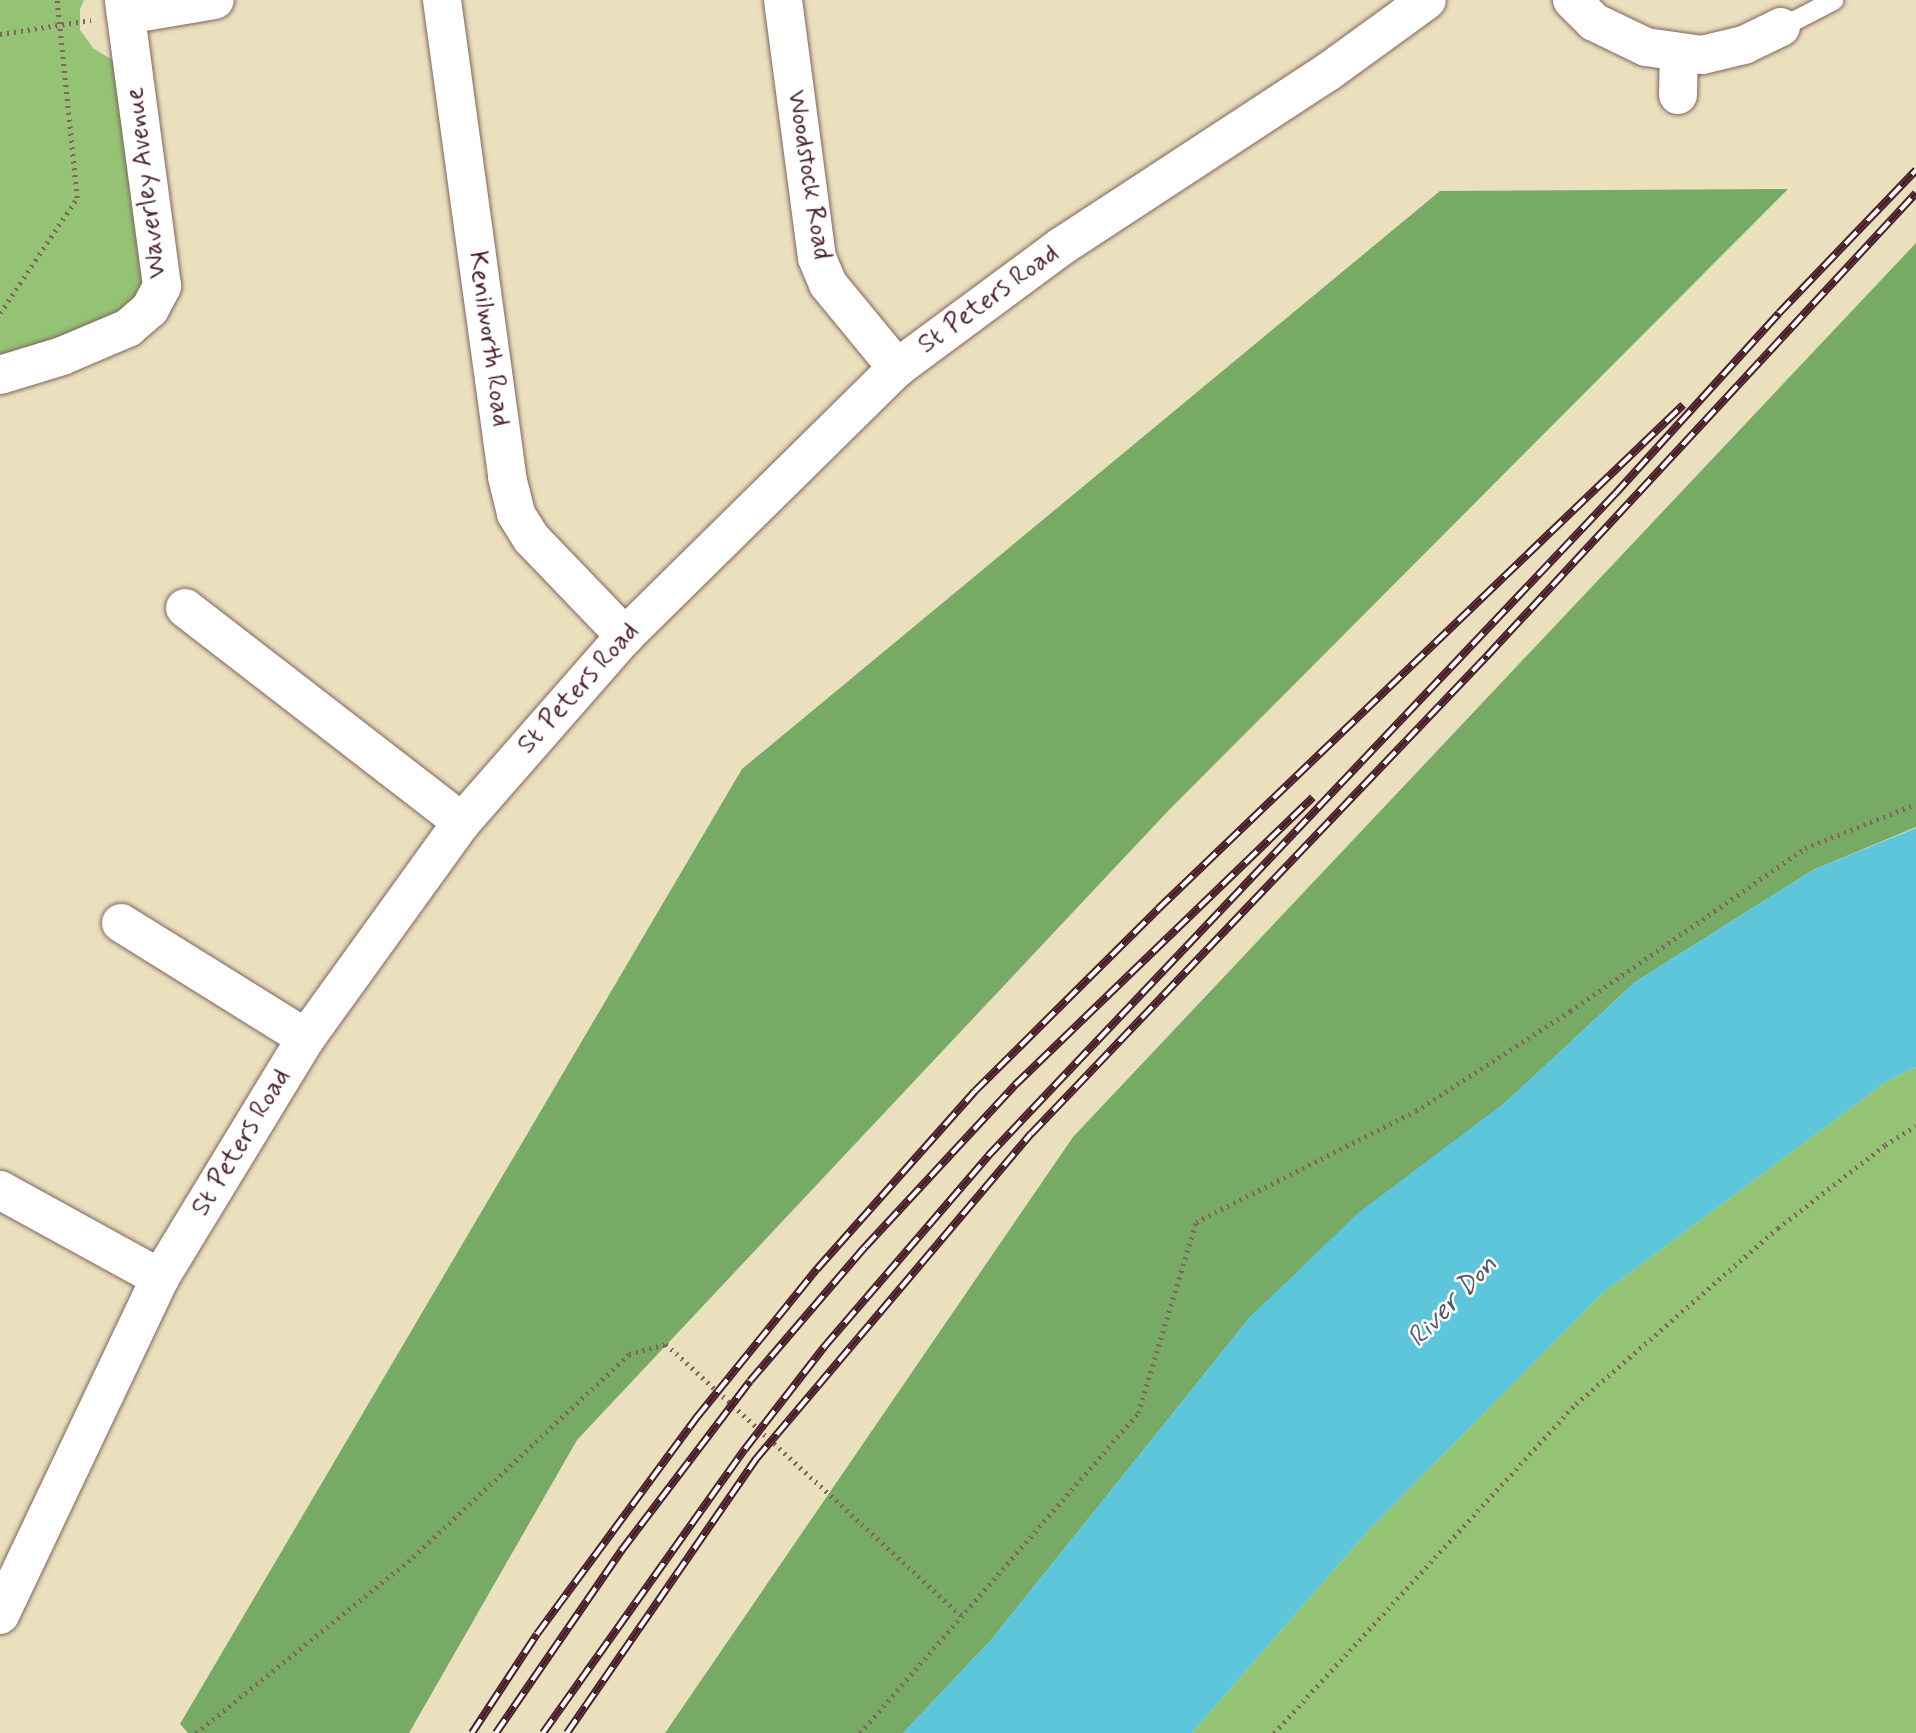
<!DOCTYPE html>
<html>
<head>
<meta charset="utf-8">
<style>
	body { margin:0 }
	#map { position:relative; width:1916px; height:1733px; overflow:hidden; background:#eae0bd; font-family:Mynerve,sans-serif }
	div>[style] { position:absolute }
	.green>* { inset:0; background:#94c473 }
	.forest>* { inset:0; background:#77aa65 }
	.water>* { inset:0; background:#5ec6da }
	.path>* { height:4.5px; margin-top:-2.25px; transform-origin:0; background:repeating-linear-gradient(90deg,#82635e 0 2px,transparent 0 7px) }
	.roads { filter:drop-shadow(0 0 2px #82635e) drop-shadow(0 0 2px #82635e) }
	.lane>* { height:19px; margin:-9.5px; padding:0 9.5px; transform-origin:9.5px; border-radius:9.5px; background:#fff }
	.street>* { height:38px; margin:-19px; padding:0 19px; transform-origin:19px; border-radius:19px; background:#fff }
	.rail>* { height:8px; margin-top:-4px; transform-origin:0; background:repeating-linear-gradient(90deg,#fff 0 16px,#4a1f2b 0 32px); box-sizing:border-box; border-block:2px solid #4a1f2b }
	span { translate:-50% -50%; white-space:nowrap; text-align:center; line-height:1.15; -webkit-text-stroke:5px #fff; paint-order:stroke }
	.street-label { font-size:26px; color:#4a1f2b }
	.water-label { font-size:28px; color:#515968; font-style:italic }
</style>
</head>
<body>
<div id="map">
	<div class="green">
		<i style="clip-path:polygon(0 0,84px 0,80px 9px,80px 30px,93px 48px,114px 61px,149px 284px,141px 302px,0 362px)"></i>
		<i style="clip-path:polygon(1916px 1067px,1916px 1733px,1192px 1733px,1369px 1530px,1603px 1293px,1886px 1082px)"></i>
	</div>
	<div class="forest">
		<i style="clip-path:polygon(1788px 189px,1168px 811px,577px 1440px,409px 1733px,188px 1733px,180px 1724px,742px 769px,1440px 191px)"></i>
		<i style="clip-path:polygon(1916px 243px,1916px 827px,1813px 870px,1635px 982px,1507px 1101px,1250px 1317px,991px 1640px,903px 1733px,665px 1733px,1073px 1137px)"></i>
	</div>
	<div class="water">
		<i style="clip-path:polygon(1916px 828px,1916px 1067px,1886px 1082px,1603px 1293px,1369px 1530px,1192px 1733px,903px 1733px,991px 1640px,1250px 1317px,1358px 1213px,1507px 1101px,1635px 982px,1813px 870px)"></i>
	</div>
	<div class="path">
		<i style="left:0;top:34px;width:92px;rotate:-8.7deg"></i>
		<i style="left:0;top:313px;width:138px;rotate:-56.2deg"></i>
		<i style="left:77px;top:198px;width:199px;rotate:-95.8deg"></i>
		<i style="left:196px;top:1733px;width:279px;rotate:-39deg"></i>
		<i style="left:413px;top:1557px;width:296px;rotate:-43.2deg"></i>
		<i style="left:629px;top:1354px;width:38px;rotate:-15deg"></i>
		<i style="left:666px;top:1344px;width:402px;rotate:42.6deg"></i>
		<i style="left:860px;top:1733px;width:424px;rotate:-49deg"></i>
		<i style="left:1138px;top:1413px;width:200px;rotate:-73.1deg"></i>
		<i style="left:1196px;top:1222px;width:246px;rotate:-26.8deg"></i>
		<i style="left:1416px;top:1111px;width:184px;rotate:-33deg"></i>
		<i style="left:1570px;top:1011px;width:286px;rotate:-34.7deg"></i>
		<i style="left:1805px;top:848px;width:119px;rotate:-21.6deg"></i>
		<i style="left:1274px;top:1733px;width:447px;rotate:-47.5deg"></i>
		<i style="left:1576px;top:1404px;width:268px;rotate:-41.1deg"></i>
		<i style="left:1778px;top:1228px;width:135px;rotate:-37.8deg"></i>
		<i style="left:1885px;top:1145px;width:36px;rotate:-32deg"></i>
	</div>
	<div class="roads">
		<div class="lane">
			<i style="left:1781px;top:27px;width:59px;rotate:-27.4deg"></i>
		</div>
		<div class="street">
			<i style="left:442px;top:0;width:481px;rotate:82.2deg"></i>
			<i style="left:507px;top:477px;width:38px;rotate:76deg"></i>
			<i style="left:516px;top:514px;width:28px;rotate:58deg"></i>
			<i style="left:531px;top:538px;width:136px;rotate:46.2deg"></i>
			<i style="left:783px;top:0;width:260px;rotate:82.5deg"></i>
			<i style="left:817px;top:258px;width:28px;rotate:67deg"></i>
			<i style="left:828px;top:284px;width:109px;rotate:50.6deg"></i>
			<i style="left:1572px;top:0;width:31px;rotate:45deg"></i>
			<i style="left:1594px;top:22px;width:58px;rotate:25.7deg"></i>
			<i style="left:1646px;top:47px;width:57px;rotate:8.1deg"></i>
			<i style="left:1702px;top:55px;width:43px;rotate:-13.4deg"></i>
			<i style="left:1744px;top:45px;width:41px;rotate:-25.9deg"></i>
			<i style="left:126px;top:15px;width:90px;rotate:-9.6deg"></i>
			<i style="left:1678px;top:95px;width:43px;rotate:-88.7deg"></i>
			<i style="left:0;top:375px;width:65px;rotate:-17deg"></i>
			<i style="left:62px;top:356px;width:72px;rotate:-23deg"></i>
			<i style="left:128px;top:328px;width:29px;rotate:-41deg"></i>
			<i style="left:150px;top:309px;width:26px;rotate:-62deg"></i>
			<i style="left:162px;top:286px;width:289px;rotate:-97.6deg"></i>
			<i style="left:185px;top:608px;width:350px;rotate:37.7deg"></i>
			<i style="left:121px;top:923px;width:218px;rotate:31.9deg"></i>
			<i style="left:0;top:1190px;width:183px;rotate:28.8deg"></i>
			<i style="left:0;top:1615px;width:373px;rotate:-64.6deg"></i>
			<i style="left:160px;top:1278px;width:281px;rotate:-58.7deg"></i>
			<i style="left:306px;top:1038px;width:266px;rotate:-54.2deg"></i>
			<i style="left:462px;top:822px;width:247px;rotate:-48.8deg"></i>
			<i style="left:625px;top:636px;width:382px;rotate:-44.6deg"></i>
			<i style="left:897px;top:368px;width:205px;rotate:-36.5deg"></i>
			<i style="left:1062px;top:246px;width:318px;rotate:-33.2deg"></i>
			<i style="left:1328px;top:72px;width:122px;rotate:-36deg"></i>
		</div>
	</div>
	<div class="rail">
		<i style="left:472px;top:1733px;width:118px;rotate:-56.7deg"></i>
		<i style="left:537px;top:1634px;width:270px;rotate:-53.6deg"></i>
		<i style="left:697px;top:1417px;width:191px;rotate:-51deg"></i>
		<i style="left:817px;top:1269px;width:238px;rotate:-48.4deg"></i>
		<i style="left:975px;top:1091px;width:258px;rotate:-44.8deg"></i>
		<i style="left:1158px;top:909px;width:728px;rotate:-43.83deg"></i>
		<i style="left:496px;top:1733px;width:221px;rotate:-55.5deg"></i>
		<i style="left:621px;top:1551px;width:213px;rotate:-52.8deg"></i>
		<i style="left:750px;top:1381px;width:177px;rotate:-49.4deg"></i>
		<i style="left:865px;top:1247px;width:221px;rotate:-47.2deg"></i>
		<i style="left:1015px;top:1085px;width:414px;rotate:-44deg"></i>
		<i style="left:543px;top:1733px;width:349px;rotate:-54.6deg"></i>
		<i style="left:745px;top:1449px;width:129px;rotate:-52.2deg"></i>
		<i style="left:824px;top:1347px;width:252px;rotate:-49.3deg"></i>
		<i style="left:988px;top:1156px;width:912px;rotate:-46.56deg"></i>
		<i style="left:1615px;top:494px;width:244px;rotate:-47.8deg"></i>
		<i style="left:1779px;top:313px;width:198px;rotate:-46.2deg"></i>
		<i style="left:567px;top:1733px;width:333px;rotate:-55.4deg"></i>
		<i style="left:756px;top:1459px;width:426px;rotate:-49.8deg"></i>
		<i style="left:1031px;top:1134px;width:661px;rotate:-46.35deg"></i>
		<i style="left:1487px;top:656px;width:631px;rotate:-47.18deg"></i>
	</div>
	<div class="street-label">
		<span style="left:808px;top:175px;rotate:81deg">Woodstock Road</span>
		<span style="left:147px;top:183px;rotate:-97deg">Waverley Avenue</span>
		<span style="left:989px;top:300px;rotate:-36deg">St Peters Road</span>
		<span style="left:488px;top:339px;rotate:82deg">Kenilworth Road</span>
		<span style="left:579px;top:689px;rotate:-48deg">St Peters Road</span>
		<span style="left:242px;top:1143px;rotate:-59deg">St Peters Road</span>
	</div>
	<div class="water-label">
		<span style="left:1453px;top:1302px;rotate:-46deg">River Don</span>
	</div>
</div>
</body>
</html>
